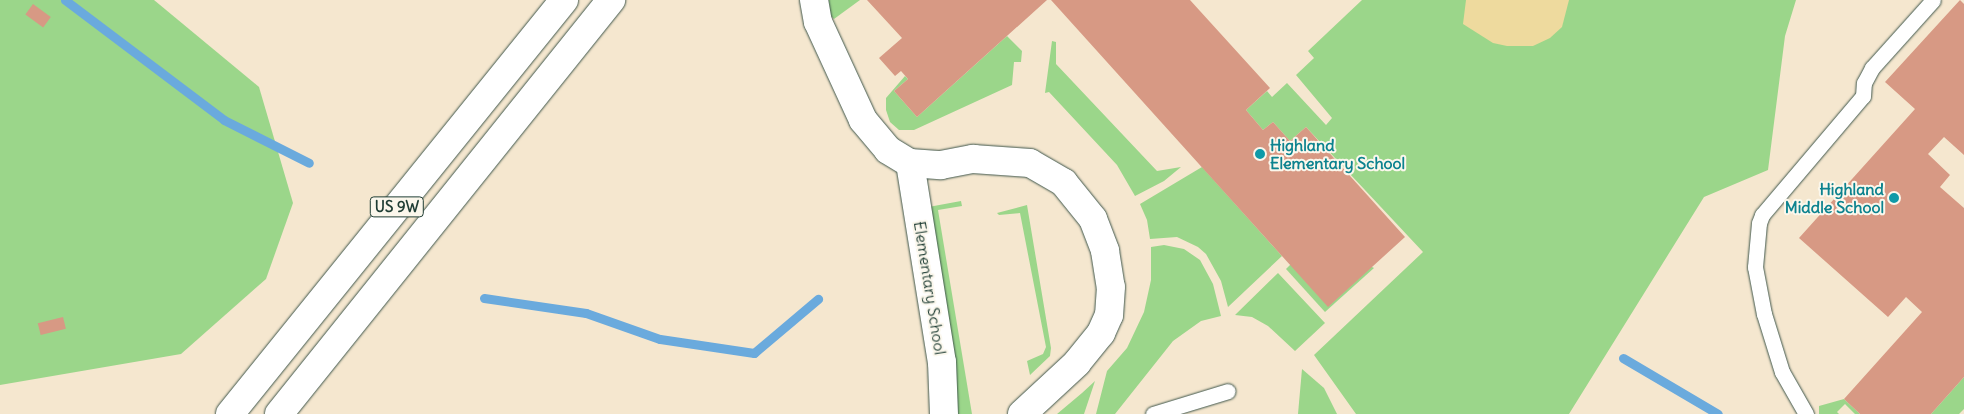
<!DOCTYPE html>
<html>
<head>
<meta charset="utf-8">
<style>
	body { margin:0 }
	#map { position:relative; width:1964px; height:414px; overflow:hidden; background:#f5e7cf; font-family:Delius,sans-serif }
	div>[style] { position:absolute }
	.green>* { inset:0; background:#9bd68a }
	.sand>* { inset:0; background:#eeda9e }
	.stream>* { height:9px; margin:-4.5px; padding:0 4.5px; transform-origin:4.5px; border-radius:4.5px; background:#6aaadd }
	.building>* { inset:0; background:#d79984; transform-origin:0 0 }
	.roads { filter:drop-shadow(0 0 1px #3f564b) drop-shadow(0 0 1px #3f564b) }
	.lane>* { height:15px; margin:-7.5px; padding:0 7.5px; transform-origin:7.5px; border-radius:7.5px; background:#fff }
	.street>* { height:28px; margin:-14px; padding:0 14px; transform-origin:14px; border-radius:14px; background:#fff }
	.highway>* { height:28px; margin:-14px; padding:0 14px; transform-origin:14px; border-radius:14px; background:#fff }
	.dots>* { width:14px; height:14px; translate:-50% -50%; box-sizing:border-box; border:2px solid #fbf7ec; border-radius:50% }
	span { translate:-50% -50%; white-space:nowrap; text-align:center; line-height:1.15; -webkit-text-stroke:4px #fbf7ec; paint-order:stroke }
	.shield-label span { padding:1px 4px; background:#fbf7ec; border:1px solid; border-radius:4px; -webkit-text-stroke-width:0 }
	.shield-label { font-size:15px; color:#1f3d34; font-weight:700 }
	.culture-label { font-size:16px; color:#0d838f; font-weight:700 }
	.left { translate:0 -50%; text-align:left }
	.right { translate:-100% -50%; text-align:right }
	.street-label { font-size:16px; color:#1f3d34 }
</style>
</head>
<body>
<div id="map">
	<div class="green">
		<i style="clip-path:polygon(0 0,154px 0,259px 87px,293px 203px,266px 279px,181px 354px,0 385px)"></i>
		<i style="clip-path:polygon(829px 0,860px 0,834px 19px,830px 15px)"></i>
		<i style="clip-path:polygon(1362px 0,1796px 0,1785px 36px,1768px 170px,1704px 197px,1569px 414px,1356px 414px,1314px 355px,1423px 252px,1306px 127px,1290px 141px,1273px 122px,1263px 130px,1246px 110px,1267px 91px,1272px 97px,1287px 83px,1326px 125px,1332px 118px,1296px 75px,1314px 58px,1308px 51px)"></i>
		<i style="clip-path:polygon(1007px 36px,1022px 51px,1021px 62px,1014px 62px,1012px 85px,914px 130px,899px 130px,890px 122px,886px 110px,886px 98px,905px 76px,908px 79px,894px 91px,917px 117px)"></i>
		<i style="clip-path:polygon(1052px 41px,1056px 42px,1056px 64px,1157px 171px,1181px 167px,1164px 181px,1135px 196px,1117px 165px,1049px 92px,1045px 93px)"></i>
		<i style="clip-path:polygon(1202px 167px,1282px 256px,1228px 307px,1221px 281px,1206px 254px,1198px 247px,1177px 237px,1150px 239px,1147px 220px,1140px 204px)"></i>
		<i style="clip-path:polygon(961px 201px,962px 206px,938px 210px,972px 414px,953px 414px,923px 208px)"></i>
		<i style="clip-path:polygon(1027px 205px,1051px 348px,1050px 356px,1030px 375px,1027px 361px,1043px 354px,1046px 347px,1020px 213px,999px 215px,997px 213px)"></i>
		<i style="clip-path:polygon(1164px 245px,1184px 249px,1200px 260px,1213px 284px,1221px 316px,1201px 321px,1173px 341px,1115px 414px,1096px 414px,1107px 371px,1127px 348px,1144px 312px,1151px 280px,1151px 247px)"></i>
		<i style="clip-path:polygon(1290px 265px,1372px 267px,1374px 268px,1325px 312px,1286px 269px)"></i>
		<i style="clip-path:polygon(1278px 273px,1325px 323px,1295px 351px,1268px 326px,1252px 317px,1235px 315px)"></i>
		<i style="clip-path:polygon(1302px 369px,1324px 388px,1337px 414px,1298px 414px)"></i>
		<i style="clip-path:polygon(1964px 377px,1964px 409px,1959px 414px,1931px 414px)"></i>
		<i style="clip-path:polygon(1095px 381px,1084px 414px,1057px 414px,1082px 393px)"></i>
		<i style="clip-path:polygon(1844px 399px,1860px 414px,1855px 414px,1845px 404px,1837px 412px,1839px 414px,1819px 414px,1819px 406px)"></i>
	</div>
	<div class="sand">
		<i style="clip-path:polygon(1466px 0,1569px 0,1562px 27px,1550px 38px,1533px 46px,1507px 46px,1493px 43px,1463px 24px)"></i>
	</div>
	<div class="stream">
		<i style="left:65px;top:0;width:199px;rotate:37deg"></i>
		<i style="left:224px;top:120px;width:95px;rotate:26.8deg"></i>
		<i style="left:484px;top:298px;width:103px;rotate:8.4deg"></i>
		<i style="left:586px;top:313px;width:78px;rotate:19.4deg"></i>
		<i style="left:660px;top:339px;width:95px;rotate:8.5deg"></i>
		<i style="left:754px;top:353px;width:84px;rotate:-40.2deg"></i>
		<i style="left:1623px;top:358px;width:110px;rotate:30.5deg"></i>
	</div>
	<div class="building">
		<i style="clip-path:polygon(867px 0,1047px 0,917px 117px,894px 91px,908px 79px,901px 71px,895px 76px,879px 58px,902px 38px)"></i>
		<i style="clip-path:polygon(1051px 0,1190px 0,1270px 88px,1246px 110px,1263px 130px,1273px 122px,1290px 141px,1306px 127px,1405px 237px,1328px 307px)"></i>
		<i style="clip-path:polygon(1960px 0,1964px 4px,1964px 155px,1944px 137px,1928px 154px,1950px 175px,1940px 187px,1964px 208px,1964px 377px,1931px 414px,1860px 414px,1844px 399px,1922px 312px,1906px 297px,1888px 317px,1799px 238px,1915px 109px,1885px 82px)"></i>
		<i style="left:33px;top:4px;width:22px;height:13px;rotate:36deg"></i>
		<i style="left:63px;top:317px;width:12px;height:26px;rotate:76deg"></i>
	</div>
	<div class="roads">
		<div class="lane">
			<i style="left:1153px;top:414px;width:78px;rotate:-17deg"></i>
			<i style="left:1806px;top:414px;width:48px;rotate:-119.7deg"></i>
			<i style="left:1782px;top:372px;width:61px;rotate:-107.2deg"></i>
			<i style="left:1764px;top:314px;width:48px;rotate:-100.8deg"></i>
			<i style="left:1755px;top:267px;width:44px;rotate:-84.8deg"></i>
			<i style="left:1759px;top:223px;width:9px;rotate:-69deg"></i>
			<i style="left:1762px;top:215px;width:156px;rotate:-49.7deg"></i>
			<i style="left:1863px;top:96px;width:13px;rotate:-86deg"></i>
			<i style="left:1864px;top:83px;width:17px;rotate:-62deg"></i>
			<i style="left:1872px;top:68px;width:91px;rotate:-48.1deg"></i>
		</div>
		<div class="street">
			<i style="left:814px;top:0;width:22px;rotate:80deg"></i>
			<i style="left:818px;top:22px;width:108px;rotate:65.3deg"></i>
			<i style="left:863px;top:120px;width:39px;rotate:50deg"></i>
			<i style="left:888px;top:150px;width:26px;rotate:31deg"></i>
			<i style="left:910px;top:163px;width:202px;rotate:80.9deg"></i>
			<i style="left:942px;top:362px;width:52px;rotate:87.8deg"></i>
			<i style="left:910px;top:163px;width:31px;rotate:4deg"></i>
			<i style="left:941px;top:165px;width:33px;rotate:-11deg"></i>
			<i style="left:973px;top:159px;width:57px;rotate:4deg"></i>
			<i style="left:1030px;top:163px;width:39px;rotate:30deg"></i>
			<i style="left:1064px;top:183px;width:46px;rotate:51.1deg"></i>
			<i style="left:1093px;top:219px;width:34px;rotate:69deg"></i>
			<i style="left:1105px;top:251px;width:36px;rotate:81deg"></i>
			<i style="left:1111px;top:287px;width:28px;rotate:94deg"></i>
			<i style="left:1109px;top:315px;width:20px;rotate:114deg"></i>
			<i style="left:1101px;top:333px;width:38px;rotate:129deg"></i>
			<i style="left:1077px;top:363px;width:75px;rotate:137.2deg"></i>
		</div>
		<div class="highway">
			<i style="left:230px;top:414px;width:532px;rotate:-51.1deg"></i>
			<i style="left:279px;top:414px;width:531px;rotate:-51.27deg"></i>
		</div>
	</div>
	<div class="dots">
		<i style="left:1260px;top:154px;background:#0f9aa8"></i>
		<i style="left:1894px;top:198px;background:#0f9aa8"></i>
	</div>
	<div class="shield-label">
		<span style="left:397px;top:207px">US 9W</span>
	</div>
	<div class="culture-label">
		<span class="left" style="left:1270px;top:154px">Highland<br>Elementary School</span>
		<span class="right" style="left:1884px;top:198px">Highland<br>Middle School</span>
	</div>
	<div class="street-label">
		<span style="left:930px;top:288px;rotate:81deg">Elementary School</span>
	</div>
</div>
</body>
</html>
